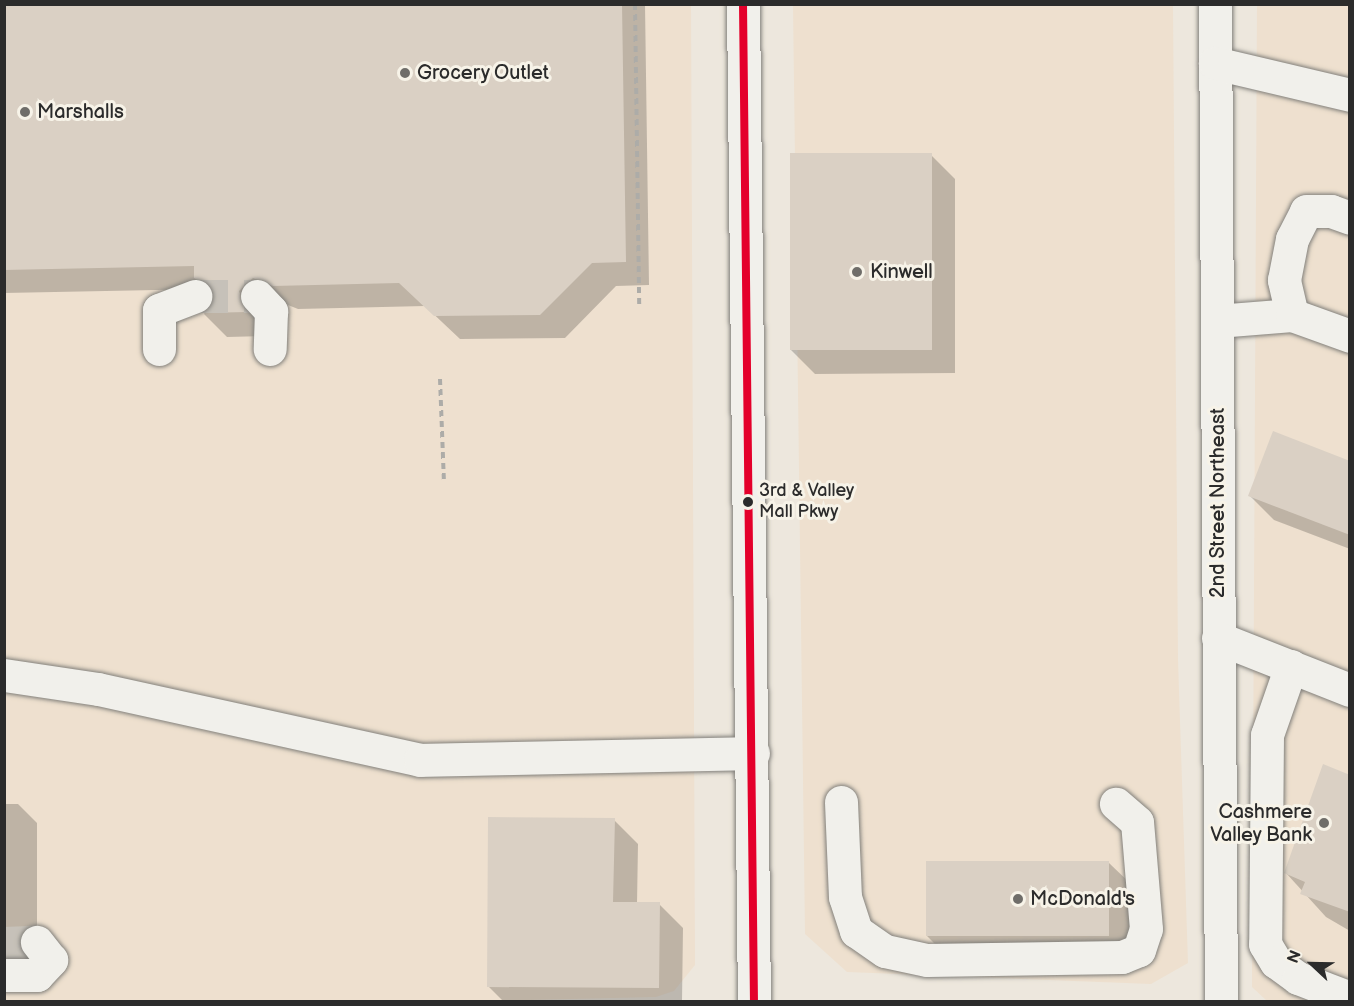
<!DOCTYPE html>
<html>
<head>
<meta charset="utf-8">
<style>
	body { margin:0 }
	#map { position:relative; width:1354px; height:1006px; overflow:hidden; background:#ede7dd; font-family:"Balsamiq Sans",sans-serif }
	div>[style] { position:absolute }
	.built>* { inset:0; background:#eee0cf }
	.shadow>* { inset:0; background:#0003 }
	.building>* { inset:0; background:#dad0c4; transform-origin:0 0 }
	.minor-tunnel>* { height:33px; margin-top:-16.5px; transform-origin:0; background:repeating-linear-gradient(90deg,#c6c1b9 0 33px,transparent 0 49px) }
	.path>* { height:4px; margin-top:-2px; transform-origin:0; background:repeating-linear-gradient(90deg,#adaca8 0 6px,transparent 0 10.5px) }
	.roads { filter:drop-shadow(0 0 2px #82807b) drop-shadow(0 0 2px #82807b) }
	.minor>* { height:33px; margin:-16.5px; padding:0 16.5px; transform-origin:16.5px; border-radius:16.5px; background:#f1f0eb }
	.major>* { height:33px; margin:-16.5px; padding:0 16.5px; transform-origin:16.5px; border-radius:16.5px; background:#f1f0eb }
	.bus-1>* { height:8px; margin:-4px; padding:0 4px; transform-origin:4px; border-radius:4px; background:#e4002b }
	.dots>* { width:16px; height:16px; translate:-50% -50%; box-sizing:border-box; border:3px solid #f7f3e8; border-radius:50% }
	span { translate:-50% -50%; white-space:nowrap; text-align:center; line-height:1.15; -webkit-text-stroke:6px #f7f3e8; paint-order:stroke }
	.bus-label { font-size:18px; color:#2b2b2b }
	.left { translate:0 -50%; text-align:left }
	.poi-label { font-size:20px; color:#2b2b2b }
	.right { translate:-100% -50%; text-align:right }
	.street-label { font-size:20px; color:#2b2b2b }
	.frame { position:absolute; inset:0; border:6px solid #2b2b2b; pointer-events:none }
	.north { position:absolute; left:1282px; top:934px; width:60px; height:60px; -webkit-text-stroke:4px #f7f3e8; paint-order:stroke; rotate:292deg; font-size:16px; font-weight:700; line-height:24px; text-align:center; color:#2b2b2b }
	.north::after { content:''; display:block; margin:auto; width:21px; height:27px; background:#2b2b2b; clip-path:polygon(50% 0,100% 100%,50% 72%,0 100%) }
</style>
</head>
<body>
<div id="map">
	<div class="built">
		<i style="clip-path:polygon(5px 5px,691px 5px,695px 965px,674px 991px,656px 997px,492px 1001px,5px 1002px)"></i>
		<i style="clip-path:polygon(793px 5px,1173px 5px,1178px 660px,1188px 963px,1151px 984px,847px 972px,805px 934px)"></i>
		<i style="clip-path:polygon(1257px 5px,1349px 5px,1349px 1001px,1267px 1001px,1252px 987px)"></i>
	</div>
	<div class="shadow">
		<i style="clip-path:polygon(4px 4px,645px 4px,649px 285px,616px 286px,565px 338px,460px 339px,425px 306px,298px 309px,278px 301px,269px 336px,227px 337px,204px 314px,213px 295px,208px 289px,4px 293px)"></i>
		<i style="clip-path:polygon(931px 155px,955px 179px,955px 373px,815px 374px,791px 350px)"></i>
		<i style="clip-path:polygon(1350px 462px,1350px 549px,1274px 520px,1250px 496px)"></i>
		<i style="clip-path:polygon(1323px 766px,1350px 777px,1350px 931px,1326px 917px,1286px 873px)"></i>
		<i style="clip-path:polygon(4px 804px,18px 804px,37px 823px,37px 961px,4px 961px)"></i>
		<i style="clip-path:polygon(614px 820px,638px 844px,637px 904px,659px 904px,683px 928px,682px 1002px,504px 1002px,488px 986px)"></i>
		<i style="clip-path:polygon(1109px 863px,1133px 886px,1132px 960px,951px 960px,927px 936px)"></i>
	</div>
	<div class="building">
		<i style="clip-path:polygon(4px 4px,622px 4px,626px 262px,592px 263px,540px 315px,434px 316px,399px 283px,273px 286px,253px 278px,239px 291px,247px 312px,202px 313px,210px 307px,213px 290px,194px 278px,194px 266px,4px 270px)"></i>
		<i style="left:932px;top:153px;width:197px;height:142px;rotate:90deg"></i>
		<i style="clip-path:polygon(1273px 431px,1350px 461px,1350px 535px,1248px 496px)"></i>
		<i style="clip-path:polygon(1323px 764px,1350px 775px,1350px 912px,1300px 894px,1305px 882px,1284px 873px)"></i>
		<i style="clip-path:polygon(488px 817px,615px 818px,613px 902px,660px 902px,659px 988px,487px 987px)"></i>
		<i style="left:926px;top:861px;width:183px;height:75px"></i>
	</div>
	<div class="minor-tunnel">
		<i style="left:195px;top:296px;width:62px"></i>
		<i style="left:4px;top:943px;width:33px;rotate:-2deg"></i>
	</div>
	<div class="path">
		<i style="left:635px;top:4px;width:302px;rotate:89.2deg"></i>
		<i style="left:440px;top:379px;width:104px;rotate:87.8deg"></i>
	</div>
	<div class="roads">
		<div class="minor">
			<i style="left:1215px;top:4px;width:998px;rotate:89.66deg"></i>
			<i style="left:1215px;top:63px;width:139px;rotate:13.3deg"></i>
			<i style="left:257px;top:296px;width:21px;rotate:47deg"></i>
			<i style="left:271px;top:311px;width:38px;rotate:92deg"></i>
			<i style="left:1292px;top:315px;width:36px;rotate:-103deg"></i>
			<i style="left:1284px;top:280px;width:42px;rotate:-79deg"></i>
			<i style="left:1292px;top:239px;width:31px;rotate:-63deg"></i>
			<i style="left:1306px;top:211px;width:25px"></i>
			<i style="left:1331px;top:211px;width:20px;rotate:20deg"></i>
			<i style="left:1217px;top:321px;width:75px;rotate:-4.6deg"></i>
			<i style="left:1292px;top:315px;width:62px;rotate:19.9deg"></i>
			<i style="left:159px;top:349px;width:39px;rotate:-90deg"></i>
			<i style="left:159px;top:310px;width:39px;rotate:-21deg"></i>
			<i style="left:1218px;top:638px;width:142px;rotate:21.5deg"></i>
			<i style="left:1291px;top:666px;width:73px;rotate:109.2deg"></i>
			<i style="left:1267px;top:735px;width:209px;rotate:90.5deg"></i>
			<i style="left:1265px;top:944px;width:21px;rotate:59deg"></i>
			<i style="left:1276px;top:962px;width:27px;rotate:36deg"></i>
			<i style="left:1298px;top:978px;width:56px;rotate:21deg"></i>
			<i style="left:4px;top:675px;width:95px;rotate:8.5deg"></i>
			<i style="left:98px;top:689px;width:330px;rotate:12.4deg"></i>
			<i style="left:420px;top:760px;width:333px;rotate:-1.2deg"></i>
			<i style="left:841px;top:802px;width:95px;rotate:87.6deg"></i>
			<i style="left:845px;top:897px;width:36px;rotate:72deg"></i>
			<i style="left:856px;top:931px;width:35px;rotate:35deg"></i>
			<i style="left:885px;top:951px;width:43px;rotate:12.1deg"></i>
			<i style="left:927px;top:960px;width:195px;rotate:-0.9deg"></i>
			<i style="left:1122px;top:957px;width:18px;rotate:-22deg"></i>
			<i style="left:1139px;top:950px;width:22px;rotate:-72deg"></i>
			<i style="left:1146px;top:929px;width:107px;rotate:-94.8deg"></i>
			<i style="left:1137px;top:822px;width:28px;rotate:-139deg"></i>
			<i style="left:4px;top:975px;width:33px"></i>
			<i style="left:37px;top:975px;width:21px;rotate:-47deg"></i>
			<i style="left:51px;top:960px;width:23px;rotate:-128deg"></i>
		</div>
		<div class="major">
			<i style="left:743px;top:4px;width:998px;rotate:89.37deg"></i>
		</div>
	</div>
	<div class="bus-1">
		<i style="left:743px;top:4px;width:998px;rotate:89.37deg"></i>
	</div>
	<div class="dots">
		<i style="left:405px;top:73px;background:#6f6d69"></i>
		<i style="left:25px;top:112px;background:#6f6d69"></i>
		<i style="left:857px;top:272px;background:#6f6d69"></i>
		<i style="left:748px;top:502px;background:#2b2b2b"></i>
		<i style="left:1324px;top:823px;background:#6f6d69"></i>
		<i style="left:1018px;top:899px;background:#6f6d69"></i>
	</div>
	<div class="bus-label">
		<span class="left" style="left:759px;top:502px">3rd &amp; Valley<br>Mall Pkwy</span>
	</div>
	<div class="poi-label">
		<span class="left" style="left:417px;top:73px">Grocery Outlet</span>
		<span class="left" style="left:37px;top:112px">Marshalls</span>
		<span class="left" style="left:870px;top:272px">Kinwell</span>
		<span class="right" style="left:1312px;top:824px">Cashmere<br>Valley Bank</span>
		<span class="left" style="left:1030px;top:899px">McDonald's</span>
	</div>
	<div class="street-label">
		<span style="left:1218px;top:503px;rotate:-90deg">2nd Street Northeast</span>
	</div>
	<div class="frame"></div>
	<div class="north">N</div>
</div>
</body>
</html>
